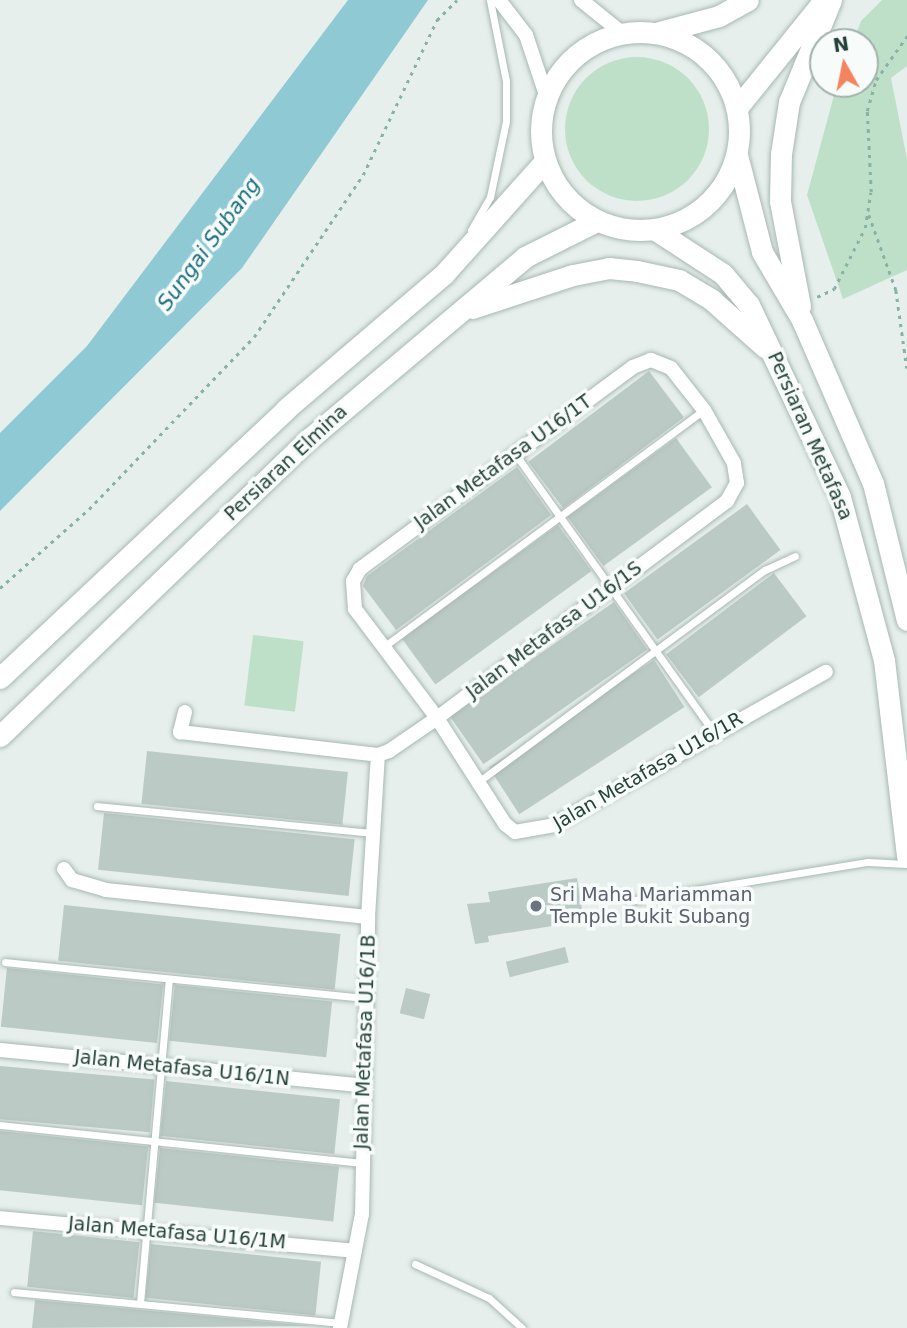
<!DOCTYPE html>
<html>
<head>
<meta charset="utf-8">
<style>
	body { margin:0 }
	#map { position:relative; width:907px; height:1328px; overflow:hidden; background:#e6efeb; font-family:"DejaVu Sans",sans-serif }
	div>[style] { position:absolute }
	.green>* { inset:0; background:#bfe0c8; transform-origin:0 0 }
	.round { border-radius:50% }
	.water>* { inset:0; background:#8ec9d4 }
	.building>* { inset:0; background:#bbcac4; transform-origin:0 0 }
	.path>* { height:2.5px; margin-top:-1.25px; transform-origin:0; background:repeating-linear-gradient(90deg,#86b3a5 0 3.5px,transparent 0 8.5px) }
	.roads { filter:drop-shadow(0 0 2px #a8b8b2) drop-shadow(0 0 2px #a8b8b2) }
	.lane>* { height:7px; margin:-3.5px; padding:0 3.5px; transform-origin:3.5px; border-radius:3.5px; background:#fff }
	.street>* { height:14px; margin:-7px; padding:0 7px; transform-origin:7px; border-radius:7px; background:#fff }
	.secondary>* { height:21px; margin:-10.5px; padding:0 10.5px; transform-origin:10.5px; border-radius:10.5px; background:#fff }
	.secondary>.ring { margin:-10.5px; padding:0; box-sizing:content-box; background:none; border:21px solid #fff; border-radius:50% }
	.dots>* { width:19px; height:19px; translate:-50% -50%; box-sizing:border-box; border:4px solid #f7fbf9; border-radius:50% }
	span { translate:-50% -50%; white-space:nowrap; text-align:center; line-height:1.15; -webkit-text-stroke:7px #f7fbf9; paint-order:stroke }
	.street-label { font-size:19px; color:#24423a }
	.worship-label { font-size:19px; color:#5b616d }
	.left { translate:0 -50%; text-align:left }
	.water-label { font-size:21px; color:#1c6f80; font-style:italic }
	.north { position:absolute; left:809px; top:28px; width:70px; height:70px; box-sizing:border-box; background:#f7fbf9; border:2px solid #a3b1ad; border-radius:50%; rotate:351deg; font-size:19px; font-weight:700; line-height:28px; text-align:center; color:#24423a }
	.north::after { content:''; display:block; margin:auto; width:24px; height:32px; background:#f4845f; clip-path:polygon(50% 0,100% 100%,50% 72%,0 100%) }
</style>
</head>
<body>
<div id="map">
	<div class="green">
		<i style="clip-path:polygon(882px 0,907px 0,907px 66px,891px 78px,907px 159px,907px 270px,843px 299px,807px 195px,837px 84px,865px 84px,865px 42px,853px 42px,861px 21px)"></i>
		<i class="round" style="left:565px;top:57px;width:144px;height:144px"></i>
		<i style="left:253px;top:635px;width:51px;height:71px;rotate:7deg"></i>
	</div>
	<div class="water">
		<i style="clip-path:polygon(348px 0,428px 0,242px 268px,0 511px,0 433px,87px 346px)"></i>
	</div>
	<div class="building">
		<i style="left:649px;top:371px;width:58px;height:151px;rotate:53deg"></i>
		<i style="left:676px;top:438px;width:61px;height:134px;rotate:54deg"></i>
		<i style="clip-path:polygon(517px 467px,551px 515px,396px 630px,363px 586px,367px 576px)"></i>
		<i style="left:747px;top:504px;width:57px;height:152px;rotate:54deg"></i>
		<i style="left:558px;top:525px;width:57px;height:193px;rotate:54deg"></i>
		<i style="left:774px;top:573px;width:54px;height:135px;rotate:53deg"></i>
		<i style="left:614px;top:602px;width:58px;height:200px;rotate:55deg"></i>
		<i style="left:654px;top:660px;width:56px;height:197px;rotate:57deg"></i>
		<i style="left:147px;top:751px;width:202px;height:53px;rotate:6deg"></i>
		<i style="left:104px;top:813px;width:252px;height:57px;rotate:6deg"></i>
		<i style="clip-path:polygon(577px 878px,584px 921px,488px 936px,489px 942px,475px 944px,467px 904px,490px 902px,488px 892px)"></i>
		<i style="left:64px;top:905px;width:278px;height:56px;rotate:6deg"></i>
		<i style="left:565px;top:947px;width:16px;height:61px;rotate:76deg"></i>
		<i style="left:7px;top:968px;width:157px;height:59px;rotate:6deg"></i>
		<i style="left:175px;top:985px;width:158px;height:56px;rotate:6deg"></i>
		<i style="left:406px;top:988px;width:25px;height:26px;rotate:14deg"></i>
		<i style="left:0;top:1066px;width:155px;height:53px;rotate:5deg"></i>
		<i style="left:166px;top:1081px;width:175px;height:55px;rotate:6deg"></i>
		<i style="left:0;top:1131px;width:149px;height:59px;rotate:6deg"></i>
		<i style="left:160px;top:1148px;width:180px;height:55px;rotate:6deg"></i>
		<i style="left:33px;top:1231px;width:107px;height:56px;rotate:6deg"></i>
		<i style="left:151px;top:1244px;width:171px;height:54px;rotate:6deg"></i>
		<i style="clip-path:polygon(35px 1300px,311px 1326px,32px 1328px)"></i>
	</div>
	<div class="path">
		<i style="left:869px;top:215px;width:80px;rotate:70.2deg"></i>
		<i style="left:896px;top:290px;width:79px;rotate:82deg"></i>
		<i style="left:817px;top:297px;width:19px;rotate:-25deg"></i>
		<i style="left:834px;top:289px;width:68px;rotate:-63.1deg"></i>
		<i style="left:865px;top:228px;width:36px;rotate:-81deg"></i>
		<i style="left:871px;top:192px;width:81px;rotate:-92.8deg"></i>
		<i style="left:867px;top:111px;width:32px;rotate:-74deg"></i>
		<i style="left:876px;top:80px;width:54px;rotate:-54.8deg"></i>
		<i style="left:0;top:588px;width:119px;rotate:-41.6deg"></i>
		<i style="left:89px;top:509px;width:238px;rotate:-46.2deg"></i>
		<i style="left:254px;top:337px;width:195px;rotate:-56.1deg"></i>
		<i style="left:363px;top:175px;width:172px;rotate:-64.5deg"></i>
		<i style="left:437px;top:20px;width:28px;rotate:-45deg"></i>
	</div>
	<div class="roads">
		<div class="lane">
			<i style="left:471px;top:230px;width:38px;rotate:-60deg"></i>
			<i style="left:490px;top:197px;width:78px;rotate:-78.1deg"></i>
			<i style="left:506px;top:121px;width:40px;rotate:-90deg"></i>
			<i style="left:506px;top:81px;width:83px;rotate:-101.2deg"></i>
			<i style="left:516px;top:455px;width:341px;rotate:54.5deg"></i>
			<i style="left:382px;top:648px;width:400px;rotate:-36.5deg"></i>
			<i style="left:478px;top:782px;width:357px;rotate:-36.5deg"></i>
			<i style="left:765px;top:570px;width:33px;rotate:-25deg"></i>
			<i style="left:97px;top:806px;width:277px;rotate:5.6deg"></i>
			<i style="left:629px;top:901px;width:242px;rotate:-9.3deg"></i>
			<i style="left:868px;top:862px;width:38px;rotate:3deg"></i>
			<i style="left:5px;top:962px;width:363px;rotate:5.7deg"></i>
			<i style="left:0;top:1125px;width:363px;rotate:6deg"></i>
			<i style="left:415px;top:1264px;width:81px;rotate:24.7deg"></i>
			<i style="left:489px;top:1298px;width:45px;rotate:42.3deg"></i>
			<i style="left:14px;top:1292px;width:328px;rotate:5.4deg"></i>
			<i style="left:140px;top:1303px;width:324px;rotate:-84.9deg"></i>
		</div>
		<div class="street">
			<i style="left:499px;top:0;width:44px;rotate:52.4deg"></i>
			<i style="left:526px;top:35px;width:63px;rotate:71.6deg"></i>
			<i style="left:581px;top:0;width:53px;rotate:38.8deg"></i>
			<i style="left:185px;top:712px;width:21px;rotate:104deg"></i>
			<i style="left:180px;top:732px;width:199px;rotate:6.6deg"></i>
			<i style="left:378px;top:755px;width:12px;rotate:-20deg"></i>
			<i style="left:389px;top:751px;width:58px;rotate:-34.5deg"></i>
			<i style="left:437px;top:718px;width:362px;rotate:-36.8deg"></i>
			<i style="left:727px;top:501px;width:21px;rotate:-61deg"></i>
			<i style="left:737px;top:483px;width:20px;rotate:-99deg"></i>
			<i style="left:734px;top:463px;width:61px;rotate:-119.5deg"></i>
			<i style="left:704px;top:410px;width:53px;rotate:-128.2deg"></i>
			<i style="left:671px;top:368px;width:22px;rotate:-158deg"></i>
			<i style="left:651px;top:360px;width:19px;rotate:159deg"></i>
			<i style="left:633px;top:367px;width:340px;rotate:143.5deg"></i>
			<i style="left:360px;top:569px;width:14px;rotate:120deg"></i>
			<i style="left:353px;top:581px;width:28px;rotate:86deg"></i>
			<i style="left:355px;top:609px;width:136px;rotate:53deg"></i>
			<i style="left:437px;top:718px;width:126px;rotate:57.3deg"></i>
			<i style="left:505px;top:824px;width:13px;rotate:39deg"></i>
			<i style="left:515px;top:832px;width:40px;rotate:-10deg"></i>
			<i style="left:554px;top:825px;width:312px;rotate:-29.4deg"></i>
			<i style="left:64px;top:869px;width:14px;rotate:54deg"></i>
			<i style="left:72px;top:880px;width:35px;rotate:16deg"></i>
			<i style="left:106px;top:890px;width:263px;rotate:5.9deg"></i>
			<i style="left:0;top:1050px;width:366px;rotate:5.6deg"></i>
			<i style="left:0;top:1218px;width:356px;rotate:5.3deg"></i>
			<i style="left:340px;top:1328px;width:116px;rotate:-79.1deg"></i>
			<i style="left:362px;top:1214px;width:297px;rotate:-88.8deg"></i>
			<i style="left:368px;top:917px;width:162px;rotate:-86.5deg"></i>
		</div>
		<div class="secondary">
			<i class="ring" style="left:541px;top:32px;width:177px;height:177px"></i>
			<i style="left:656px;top:33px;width:65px;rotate:-15.1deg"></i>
			<i style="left:719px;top:16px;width:33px;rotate:-29deg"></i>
			<i style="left:737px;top:108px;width:139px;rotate:-51.1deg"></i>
			<i style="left:737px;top:155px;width:100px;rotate:75.5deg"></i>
			<i style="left:762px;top:252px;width:79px;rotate:59.5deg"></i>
			<i style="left:802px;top:320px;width:178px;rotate:66.5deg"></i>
			<i style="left:873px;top:483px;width:141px;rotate:76.1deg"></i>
			<i style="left:654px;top:229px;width:82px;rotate:33.1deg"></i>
			<i style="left:723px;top:274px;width:40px;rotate:50deg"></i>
			<i style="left:749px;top:305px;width:212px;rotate:64.6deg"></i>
			<i style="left:840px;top:497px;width:169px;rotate:74.9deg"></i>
			<i style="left:884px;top:660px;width:198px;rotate:83.3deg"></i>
			<i style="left:800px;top:306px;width:107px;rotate:-100.8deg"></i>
			<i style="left:780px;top:201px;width:47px;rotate:-88.8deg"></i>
			<i style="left:781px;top:154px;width:53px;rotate:-81.3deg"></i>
			<i style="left:789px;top:102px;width:110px;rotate:-67.6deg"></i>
			<i style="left:472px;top:308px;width:106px;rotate:-18.1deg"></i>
			<i style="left:573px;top:275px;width:37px;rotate:-11deg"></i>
			<i style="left:609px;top:268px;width:28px;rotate:6deg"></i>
			<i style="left:637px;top:271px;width:43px;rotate:12.1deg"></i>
			<i style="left:679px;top:280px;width:39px;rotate:31deg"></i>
			<i style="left:712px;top:300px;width:72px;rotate:41.6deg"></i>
			<i style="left:0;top:678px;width:393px;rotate:-43.2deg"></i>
			<i style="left:286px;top:409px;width:208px;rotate:-40.5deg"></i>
			<i style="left:444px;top:274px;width:150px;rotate:-48.2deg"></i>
			<i style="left:0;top:736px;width:429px;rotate:-43.9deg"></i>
			<i style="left:309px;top:439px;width:282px;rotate:-40.1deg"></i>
			<i style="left:525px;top:257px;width:80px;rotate:-26.6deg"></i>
		</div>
	</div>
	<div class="dots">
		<i style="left:536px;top:906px;background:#6b7280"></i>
	</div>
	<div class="street-label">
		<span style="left:810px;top:436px;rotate:66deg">Persiaran Metafasa</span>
		<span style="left:503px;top:462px;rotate:-36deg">Jalan Metafasa U16/1T</span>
		<span style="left:286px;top:463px;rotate:-43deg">Persiaran Elmina</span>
		<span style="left:554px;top:630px;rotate:-37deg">Jalan Metafasa U16/1S</span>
		<span style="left:648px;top:771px;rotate:-30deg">Jalan Metafasa U16/1R</span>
		<span style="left:365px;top:1042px;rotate:-88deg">Jalan Metafasa U16/1B</span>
		<span style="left:182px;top:1068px;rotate:6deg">Jalan Metafasa U16/1N</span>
		<span style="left:177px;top:1233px;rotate:5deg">Jalan Metafasa U16/1M</span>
	</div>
	<div class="worship-label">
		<span class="left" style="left:550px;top:906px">Sri Maha Mariamman<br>Temple Bukit Subang</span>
	</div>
	<div class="water-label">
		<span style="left:209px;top:244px;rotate:-54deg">Sungai Subang</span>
	</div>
	<div class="north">N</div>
</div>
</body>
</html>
